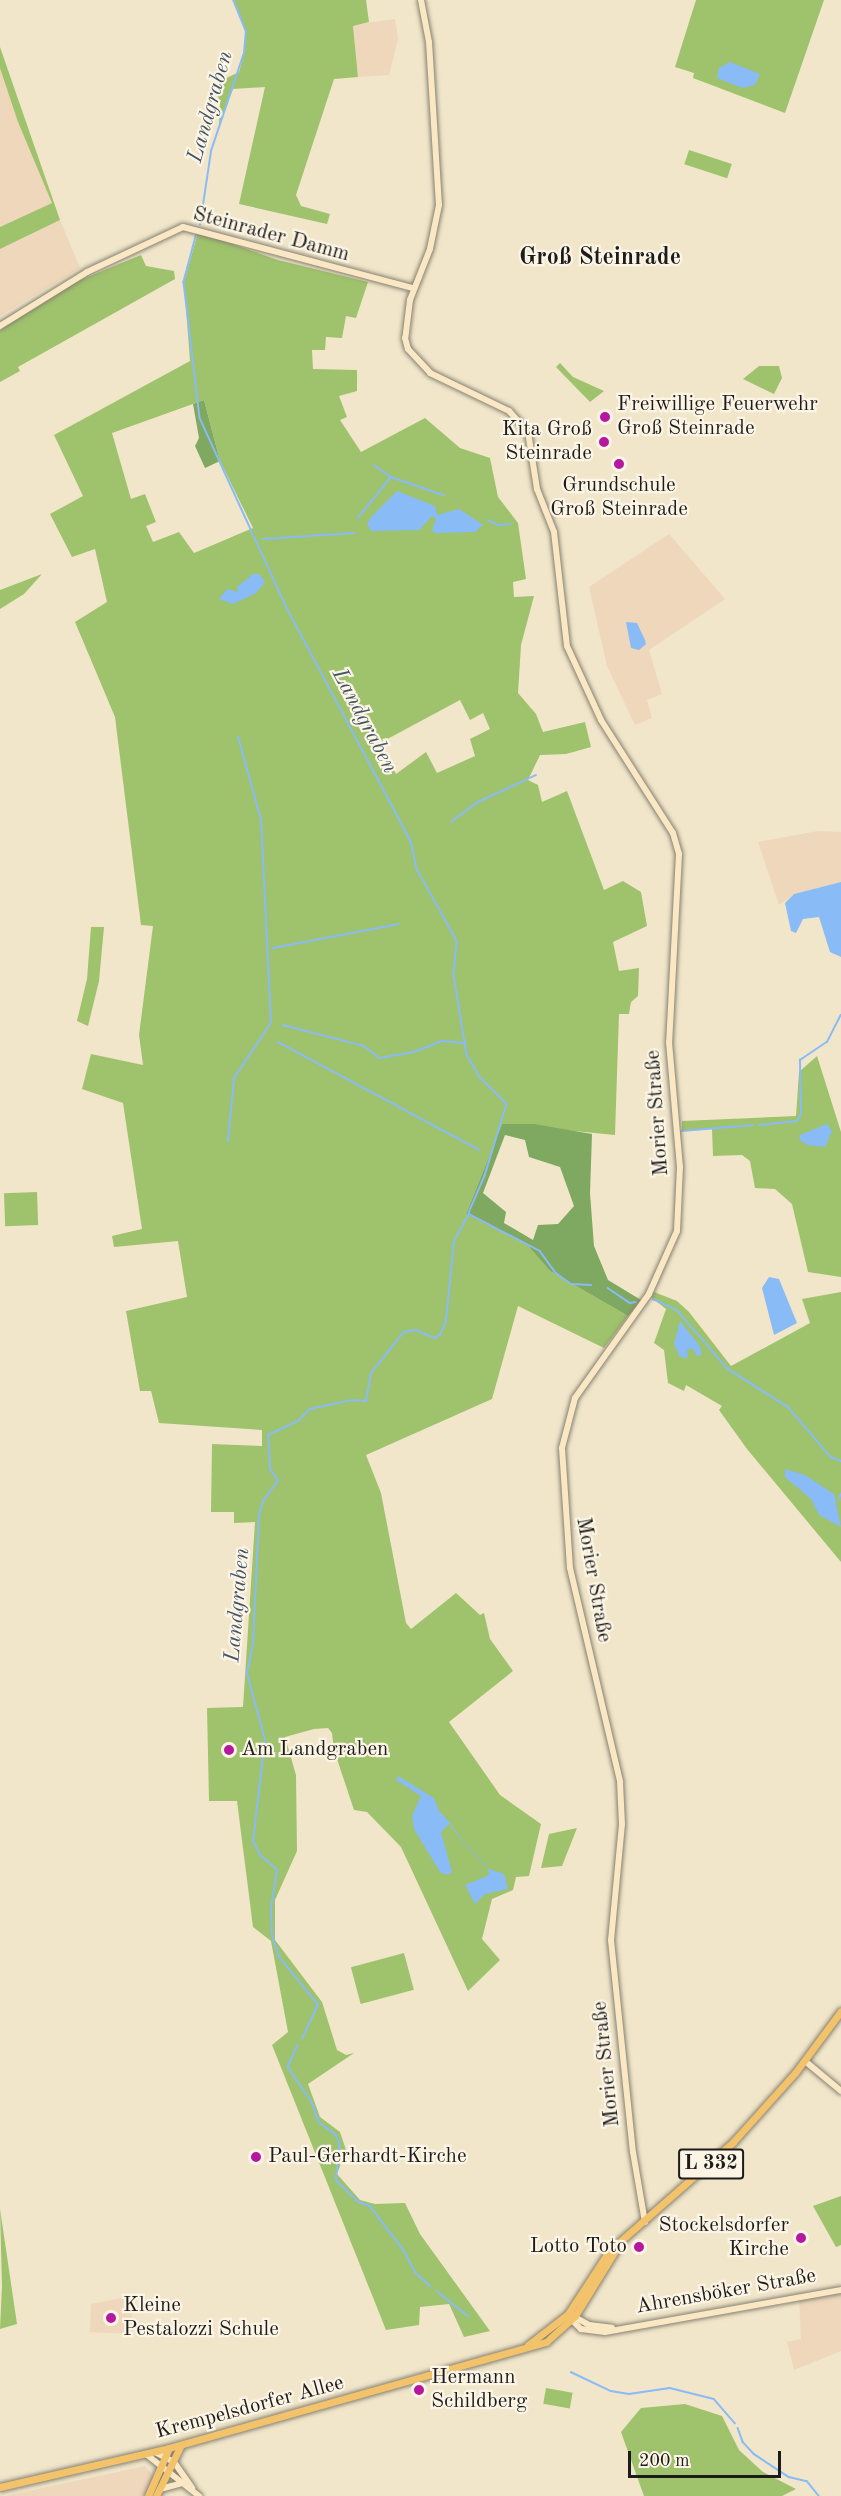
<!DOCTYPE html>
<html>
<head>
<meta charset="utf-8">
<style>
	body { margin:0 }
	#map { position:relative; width:841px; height:2496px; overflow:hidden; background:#f1e6ca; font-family:"Old Standard TT",serif }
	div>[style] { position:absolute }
	.built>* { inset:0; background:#eed7bb }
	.green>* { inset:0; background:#9fc26c; transform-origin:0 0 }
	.forest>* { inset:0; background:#7fa860 }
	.water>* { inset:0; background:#89bbf6 }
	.stream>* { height:1.5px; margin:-0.75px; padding:0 0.75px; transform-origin:0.75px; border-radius:0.75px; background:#89bbf6 }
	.roads { filter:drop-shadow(0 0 2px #868173) drop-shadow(0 0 2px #868173) }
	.secondary>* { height:6px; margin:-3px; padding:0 3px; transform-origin:3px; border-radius:3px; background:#fae7c3 }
	.primary>* { height:7px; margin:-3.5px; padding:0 3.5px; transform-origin:3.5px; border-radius:3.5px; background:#f2c36a }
	.dots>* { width:16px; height:16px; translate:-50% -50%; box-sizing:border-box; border:3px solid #fcf5e5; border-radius:50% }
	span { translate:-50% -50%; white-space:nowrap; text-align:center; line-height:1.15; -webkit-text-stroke:4.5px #fcf5e5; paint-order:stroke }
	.shield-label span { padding:2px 4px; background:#fcf5e5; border:2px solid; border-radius:4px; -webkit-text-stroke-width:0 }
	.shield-label { font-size:20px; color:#1c1c1c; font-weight:700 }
	.street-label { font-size:21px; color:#1c1c1c }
	.poi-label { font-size:21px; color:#1c1c1c }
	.left { translate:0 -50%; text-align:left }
	.right { translate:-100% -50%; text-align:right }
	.water-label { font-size:22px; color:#425468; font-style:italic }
	.quarter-label { font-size:24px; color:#1c1c1c; font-weight:700 }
	.scale { position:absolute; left:628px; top:2451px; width:153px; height:27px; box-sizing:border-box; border:3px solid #1c1c1c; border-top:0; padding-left:8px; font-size:18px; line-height:21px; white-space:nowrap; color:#1c1c1c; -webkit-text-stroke:4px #fcf5e5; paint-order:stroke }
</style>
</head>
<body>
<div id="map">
	<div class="built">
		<i style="clip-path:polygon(395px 19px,398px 39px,389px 75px,358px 77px,353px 25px)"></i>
		<i style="clip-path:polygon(0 54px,25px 134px,52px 203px,0 227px)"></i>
		<i style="clip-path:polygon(60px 220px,80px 268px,0 316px,0 249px)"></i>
		<i style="clip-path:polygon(669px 534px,725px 599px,649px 650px,662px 694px,647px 700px,652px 718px,635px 725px,607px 666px,589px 587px)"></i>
		<i style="clip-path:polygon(818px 831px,841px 832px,841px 882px,794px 894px,779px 905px,758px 842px)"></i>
		<i style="clip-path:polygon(841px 2294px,841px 2351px,794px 2370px,787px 2342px,801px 2339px,799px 2299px)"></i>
		<i style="clip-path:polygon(133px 2296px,131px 2334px,90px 2332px,91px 2304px)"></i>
		<i style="clip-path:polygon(145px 2466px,154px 2477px,144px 2496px,6px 2496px)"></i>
	</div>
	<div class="green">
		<i style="clip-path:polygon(234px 0,366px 0,369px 22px,353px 26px,358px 77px,334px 79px,296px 195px,301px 206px,330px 214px,327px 224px,239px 204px,265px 87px,233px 89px,219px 126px,220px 101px,212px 85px,239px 72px,244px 53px,246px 32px)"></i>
		<i style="clip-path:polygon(696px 0,824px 0,785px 113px,693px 78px,694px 73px,675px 67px)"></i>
		<i style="clip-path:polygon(0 47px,60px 220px,0 249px,0 227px,52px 203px,18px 122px,0 68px)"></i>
		<i style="left:689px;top:150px;width:45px;height:15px;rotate:18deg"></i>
		<i style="clip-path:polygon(evenodd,198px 232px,278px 260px,368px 282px,356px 318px,346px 316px,342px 338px,326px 337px,325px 350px,312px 350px,313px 369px,357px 370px,357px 391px,339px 396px,347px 417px,340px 420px,361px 452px,425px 418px,460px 448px,490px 458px,498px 497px,518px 523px,526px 579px,513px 582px,514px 597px,534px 596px,521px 645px,518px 693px,536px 714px,543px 732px,585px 722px,591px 747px,566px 754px,540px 755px,528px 780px,538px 785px,542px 802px,567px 791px,604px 890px,623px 881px,641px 892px,647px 926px,613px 942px,619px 971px,639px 968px,638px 996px,631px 1002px,629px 1014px,619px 1014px,615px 1135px,502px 1124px,466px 1214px,528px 1246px,550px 1271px,628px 1316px,604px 1348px,518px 1306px,492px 1399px,366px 1455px,381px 1493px,406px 1623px,411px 1629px,456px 1593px,480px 1615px,484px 1613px,490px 1639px,513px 1671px,449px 1722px,500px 1795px,541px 1824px,529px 1876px,516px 1877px,513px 1890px,492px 1899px,482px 1939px,500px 1960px,468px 1991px,401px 1847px,367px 1812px,354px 1810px,334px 1750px,332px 1733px,328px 1728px,314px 1729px,285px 1737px,296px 1775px,297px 1851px,275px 1900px,275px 1940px,322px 2002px,337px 2050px,346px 2055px,354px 2053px,308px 2084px,320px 2117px,340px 2132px,346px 2150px,337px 2174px,360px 2200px,375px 2204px,405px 2203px,420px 2234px,490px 2331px,464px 2337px,449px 2304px,420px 2307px,419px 2325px,386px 2330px,272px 2045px,288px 2032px,271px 1941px,253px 1927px,237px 1801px,209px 1801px,207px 1708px,243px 1707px,255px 1522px,234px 1523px,234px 1512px,211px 1512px,212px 1444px,262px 1446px,262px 1430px,159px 1423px,151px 1391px,140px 1391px,126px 1311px,187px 1297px,178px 1241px,114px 1247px,112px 1236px,142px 1229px,123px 1103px,82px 1089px,91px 1054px,143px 1065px,139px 1035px,153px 926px,141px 925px,115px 717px,75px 622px,107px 602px,95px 549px,72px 557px,50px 514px,83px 496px,54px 435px,190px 361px,184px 282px,198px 232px,204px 400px,220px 461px,253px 528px,194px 553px,179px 532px,153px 542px,146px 526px,156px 522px,145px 494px,131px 499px,112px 433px,204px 400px,198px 232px,460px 700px,470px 720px,483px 713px,490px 729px,470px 739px,475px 756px,437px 773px,426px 752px,396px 774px,380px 743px,460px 700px)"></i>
		<i style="clip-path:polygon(141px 255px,146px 266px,174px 271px,175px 279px,18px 367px,20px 371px,0 382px,0 330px,78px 281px)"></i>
		<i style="clip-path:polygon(560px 363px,573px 377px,604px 391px,590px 402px,556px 367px)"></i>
		<i style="clip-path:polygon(759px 366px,779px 366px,782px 378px,774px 394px,743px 379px)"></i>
		<i style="clip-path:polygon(42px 574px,24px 594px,0 609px,0 590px)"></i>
		<i style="clip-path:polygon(91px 927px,104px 927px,99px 981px,88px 1026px,77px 1021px,87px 979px)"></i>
		<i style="clip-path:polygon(817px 1056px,841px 1132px,841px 1277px,808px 1272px,792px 1204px,775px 1189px,755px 1188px,750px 1161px,742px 1155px,713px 1156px,712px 1129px,682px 1131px,682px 1121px,796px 1116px,799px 1072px)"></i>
		<i style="left:37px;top:1192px;width:33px;height:33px;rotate:88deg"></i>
		<i style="clip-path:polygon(654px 1292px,677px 1301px,689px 1312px,731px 1366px,810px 1323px,802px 1299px,841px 1292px,841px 1562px,747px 1449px,719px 1410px,722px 1406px,686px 1385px,684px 1391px,668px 1383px,664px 1350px,654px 1343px,666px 1309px,651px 1297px)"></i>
		<i style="clip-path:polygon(577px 1828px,562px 1866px,541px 1868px,549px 1834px)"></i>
		<i style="left:404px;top:1953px;width:38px;height:55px;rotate:75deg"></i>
		<i style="clip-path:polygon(841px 2196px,841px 2245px,836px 2247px,813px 2206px)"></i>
		<i style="clip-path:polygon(0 2209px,17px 2324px,0 2329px,2px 2286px)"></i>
		<i style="left:546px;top:2388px;width:27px;height:16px;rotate:10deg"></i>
		<i style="clip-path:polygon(685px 2404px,722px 2416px,739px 2450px,763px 2472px,796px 2489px,782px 2496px,644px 2496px,621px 2432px,641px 2408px)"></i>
	</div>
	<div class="forest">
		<i style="clip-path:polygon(204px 400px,220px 461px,205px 468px,195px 446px,199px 438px,193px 404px)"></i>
		<i style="clip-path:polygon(evenodd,502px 1124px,534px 1124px,592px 1134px,590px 1193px,594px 1246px,608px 1280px,641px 1300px,628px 1316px,550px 1271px,528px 1246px,466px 1214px,502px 1124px,505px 1135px,525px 1140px,529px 1157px,560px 1167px,574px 1206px,558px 1224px,538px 1225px,533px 1240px,504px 1223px,506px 1212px,483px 1193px,505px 1135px)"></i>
	</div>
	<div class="water">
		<i style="clip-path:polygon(730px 62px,760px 74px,755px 85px,742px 88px,717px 78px,719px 68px)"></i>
		<i style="clip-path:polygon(397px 491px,435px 506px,437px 515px,459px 509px,483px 525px,475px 532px,435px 533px,432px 530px,436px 519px,432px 516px,419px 530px,371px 531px,367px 524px,371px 517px)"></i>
		<i style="clip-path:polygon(253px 574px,259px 574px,265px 582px,256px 593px,233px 604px,219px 599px,227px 589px,238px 592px,237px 587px)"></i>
		<i style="clip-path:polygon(626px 622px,637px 623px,645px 640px,646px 644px,639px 650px,631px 648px)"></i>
		<i style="clip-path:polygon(841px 882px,841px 957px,830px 952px,819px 917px,803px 919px,796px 933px,791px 931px,785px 903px,794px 894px)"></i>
		<i style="clip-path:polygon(827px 1124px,832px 1131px,825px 1147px,807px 1145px,799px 1139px,800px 1135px)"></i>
		<i style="clip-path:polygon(769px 1277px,779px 1279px,797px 1323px,774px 1335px,762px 1288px)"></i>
		<i style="clip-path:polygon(680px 1321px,699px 1345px,702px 1355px,697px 1356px,692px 1348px,687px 1350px,688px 1358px,680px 1357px,674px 1344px)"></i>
		<i style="clip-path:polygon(785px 1469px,805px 1475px,834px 1494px,841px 1527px,819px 1515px,811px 1499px,785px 1477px)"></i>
		<i style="clip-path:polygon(398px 1776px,434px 1798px,439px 1811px,446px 1818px,464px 1842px,489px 1869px,504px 1874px,508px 1889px,485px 1894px,475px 1904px,465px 1885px,489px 1875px,488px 1869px,464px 1843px,449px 1824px,441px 1832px,452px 1872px,447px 1875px,440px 1872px,414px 1829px,412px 1816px,421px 1796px,396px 1780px)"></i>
	</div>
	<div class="stream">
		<i style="left:200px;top:225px;width:75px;rotate:-81.5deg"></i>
		<i style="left:211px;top:151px;width:103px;rotate:-71.4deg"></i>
		<i style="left:244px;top:53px;width:21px;rotate:-85deg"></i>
		<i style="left:246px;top:32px;width:35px;rotate:-112deg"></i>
		<i style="left:197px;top:233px;width:51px;rotate:104.9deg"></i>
		<i style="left:184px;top:282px;width:137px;rotate:83.3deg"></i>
		<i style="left:200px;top:418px;width:209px;rotate:65.4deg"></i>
		<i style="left:287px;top:608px;width:264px;rotate:62deg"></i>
		<i style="left:411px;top:841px;width:29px;rotate:78deg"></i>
		<i style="left:417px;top:869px;width:82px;rotate:60.9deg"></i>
		<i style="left:457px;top:941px;width:34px;rotate:95deg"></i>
		<i style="left:454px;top:975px;width:81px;rotate:80.8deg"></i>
		<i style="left:467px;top:1055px;width:24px;rotate:60deg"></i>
		<i style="left:479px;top:1076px;width:40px;rotate:45deg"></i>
		<i style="left:507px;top:1104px;width:75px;rotate:107deg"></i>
		<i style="left:485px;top:1176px;width:40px;rotate:113.4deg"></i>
		<i style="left:374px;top:465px;width:21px;rotate:35deg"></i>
		<i style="left:391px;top:477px;width:56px;rotate:18.8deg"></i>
		<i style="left:358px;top:518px;width:51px;rotate:-51.3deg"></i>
		<i style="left:488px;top:520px;width:11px;rotate:27deg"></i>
		<i style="left:498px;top:525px;width:12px;rotate:-5deg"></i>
		<i style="left:263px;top:539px;width:91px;rotate:-3.8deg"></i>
		<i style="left:451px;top:822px;width:31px;rotate:-37deg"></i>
		<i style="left:476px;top:803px;width:66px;rotate:-25deg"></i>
		<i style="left:273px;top:948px;width:128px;rotate:-10.8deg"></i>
		<i style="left:283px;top:1025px;width:84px;rotate:14.5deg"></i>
		<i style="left:364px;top:1046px;width:20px;rotate:37deg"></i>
		<i style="left:380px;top:1058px;width:35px;rotate:-10deg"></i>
		<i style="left:414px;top:1052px;width:30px;rotate:-21deg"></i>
		<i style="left:442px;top:1041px;width:24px;rotate:5deg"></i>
		<i style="left:278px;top:1042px;width:228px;rotate:28.2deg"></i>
		<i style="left:759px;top:1125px;width:38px;rotate:-6deg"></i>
		<i style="left:797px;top:1121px;width:8px;rotate:-60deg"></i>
		<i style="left:801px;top:1114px;width:54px;rotate:-91.1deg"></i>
		<i style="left:800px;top:1060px;width:32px;rotate:-34deg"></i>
		<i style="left:827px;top:1042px;width:30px;rotate:-63deg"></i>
		<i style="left:682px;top:1131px;width:71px;rotate:-4.8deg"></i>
		<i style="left:228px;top:1142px;width:64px;rotate:-84.6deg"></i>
		<i style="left:234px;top:1078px;width:66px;rotate:-56.1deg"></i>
		<i style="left:271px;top:1023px;width:203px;rotate:-92.8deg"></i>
		<i style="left:261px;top:820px;width:86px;rotate:-105.5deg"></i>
		<i style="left:608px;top:1288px;width:27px;rotate:34deg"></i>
		<i style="left:630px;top:1303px;width:6px;rotate:-9deg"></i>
		<i style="left:653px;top:1299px;width:26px;rotate:25deg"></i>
		<i style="left:677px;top:1310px;width:78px;rotate:49.2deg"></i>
		<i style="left:728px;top:1369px;width:71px;rotate:32.3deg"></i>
		<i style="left:788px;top:1407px;width:66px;rotate:49.3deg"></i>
		<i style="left:831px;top:1457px;width:11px;rotate:22deg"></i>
		<i style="left:838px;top:1500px;width:7px;rotate:-63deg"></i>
		<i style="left:302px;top:2039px;width:38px;rotate:-65deg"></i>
		<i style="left:318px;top:2005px;width:62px;rotate:-129.1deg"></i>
		<i style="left:279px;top:1957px;width:22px;rotate:-108deg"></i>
		<i style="left:272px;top:1936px;width:28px;rotate:-92deg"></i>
		<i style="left:271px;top:1908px;width:38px;rotate:-81deg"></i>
		<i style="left:277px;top:1870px;width:23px;rotate:-139deg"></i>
		<i style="left:260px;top:1855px;width:16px;rotate:-117deg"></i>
		<i style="left:253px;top:1841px;width:102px;rotate:-83.2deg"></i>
		<i style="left:265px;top:1740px;width:68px;rotate:-105.3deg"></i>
		<i style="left:247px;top:1674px;width:32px;rotate:-79deg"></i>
		<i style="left:253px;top:1643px;width:127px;rotate:-87.3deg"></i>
		<i style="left:259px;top:1516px;width:16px;rotate:-75deg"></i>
		<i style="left:263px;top:1501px;width:25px;rotate:-53deg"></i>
		<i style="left:278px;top:1481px;width:14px;rotate:-124deg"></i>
		<i style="left:270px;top:1469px;width:34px;rotate:-93deg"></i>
		<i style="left:268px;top:1435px;width:33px;rotate:-25deg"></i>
		<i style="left:298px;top:1421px;width:17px;rotate:-45deg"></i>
		<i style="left:310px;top:1409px;width:43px;rotate:-12.1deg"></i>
		<i style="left:352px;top:1400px;width:14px;rotate:4deg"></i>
		<i style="left:366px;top:1401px;width:28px;rotate:-80deg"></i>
		<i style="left:371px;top:1373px;width:53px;rotate:-51.2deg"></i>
		<i style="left:404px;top:1332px;width:12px;rotate:-9deg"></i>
		<i style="left:416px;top:1330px;width:21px;rotate:23deg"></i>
		<i style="left:435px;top:1338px;width:6px;rotate:-31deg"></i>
		<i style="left:440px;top:1335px;width:15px;rotate:-67deg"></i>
		<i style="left:446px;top:1321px;width:80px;rotate:-84.3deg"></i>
		<i style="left:454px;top:1241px;width:31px;rotate:-61deg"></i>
		<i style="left:469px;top:1214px;width:80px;rotate:27.5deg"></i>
		<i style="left:540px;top:1251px;width:26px;rotate:54deg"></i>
		<i style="left:555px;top:1272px;width:20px;rotate:37deg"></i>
		<i style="left:571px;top:1284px;width:20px;rotate:3deg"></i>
		<i style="left:298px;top:2045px;width:24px;rotate:114deg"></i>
		<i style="left:288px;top:2067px;width:42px;rotate:55.6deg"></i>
		<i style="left:312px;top:2102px;width:21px;rotate:71deg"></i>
		<i style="left:319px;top:2122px;width:21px;rotate:37deg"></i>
		<i style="left:336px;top:2135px;width:10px;rotate:66deg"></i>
		<i style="left:340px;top:2144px;width:36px;rotate:96deg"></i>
		<i style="left:336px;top:2180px;width:32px;rotate:44deg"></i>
		<i style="left:359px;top:2202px;width:12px;rotate:20deg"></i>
		<i style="left:370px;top:2206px;width:58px;rotate:52.7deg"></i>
		<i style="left:405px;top:2252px;width:22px;rotate:63deg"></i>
		<i style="left:415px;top:2272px;width:21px;rotate:43deg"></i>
		<i style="left:437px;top:2291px;width:40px;rotate:39deg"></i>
		<i style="left:571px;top:2372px;width:44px;rotate:25.4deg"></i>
		<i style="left:611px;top:2391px;width:18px;rotate:9deg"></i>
		<i style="left:629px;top:2394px;width:41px;rotate:-8.3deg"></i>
		<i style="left:670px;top:2388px;width:45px;rotate:14deg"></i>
		<i style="left:714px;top:2399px;width:32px;rotate:49deg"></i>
		<i style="left:738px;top:2428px;width:15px;rotate:70deg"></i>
		<i style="left:743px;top:2442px;width:16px;rotate:47deg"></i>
		<i style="left:754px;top:2454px;width:42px;rotate:33.3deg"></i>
		<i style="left:789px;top:2477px;width:18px;rotate:13deg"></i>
		<i style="left:807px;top:2481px;width:19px;rotate:51deg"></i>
	</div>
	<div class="roads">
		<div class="secondary">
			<i style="left:421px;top:0;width:43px;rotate:79.2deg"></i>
			<i style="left:429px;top:42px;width:163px;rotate:86.5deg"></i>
			<i style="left:439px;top:205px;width:45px;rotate:101.6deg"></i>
			<i style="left:430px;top:249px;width:55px;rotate:111.4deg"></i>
			<i style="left:410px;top:300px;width:38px;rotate:97deg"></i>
			<i style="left:405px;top:338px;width:11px;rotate:75deg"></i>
			<i style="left:408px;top:349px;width:33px;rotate:47deg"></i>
			<i style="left:430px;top:373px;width:88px;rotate:25.7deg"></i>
			<i style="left:509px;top:411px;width:28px;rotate:48deg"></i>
			<i style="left:528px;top:432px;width:58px;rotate:81deg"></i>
			<i style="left:537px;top:489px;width:46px;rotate:68.4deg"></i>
			<i style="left:554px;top:532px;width:115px;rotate:83.5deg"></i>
			<i style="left:567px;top:646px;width:81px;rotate:65.3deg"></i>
			<i style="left:601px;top:720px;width:134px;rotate:57.5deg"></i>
			<i style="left:673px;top:833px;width:22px;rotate:74deg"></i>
			<i style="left:679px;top:854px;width:188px;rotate:93deg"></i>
			<i style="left:669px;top:1042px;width:125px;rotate:85deg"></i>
			<i style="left:680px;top:1167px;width:64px;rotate:92.7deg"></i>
			<i style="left:677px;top:1231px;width:69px;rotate:114deg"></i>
			<i style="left:649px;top:1294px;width:128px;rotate:125.4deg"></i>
			<i style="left:575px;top:1398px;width:52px;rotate:104.6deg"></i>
			<i style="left:562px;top:1448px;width:120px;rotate:86.2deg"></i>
			<i style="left:570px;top:1568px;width:220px;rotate:76.8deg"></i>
			<i style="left:620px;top:1782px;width:42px;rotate:87.3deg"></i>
			<i style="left:622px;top:1824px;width:117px;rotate:95.4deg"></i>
			<i style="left:611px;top:1940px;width:213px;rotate:84.1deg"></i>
			<i style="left:633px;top:2152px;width:71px;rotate:80.3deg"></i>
			<i style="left:0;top:326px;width:102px;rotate:-31.8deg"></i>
			<i style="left:87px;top:272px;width:106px;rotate:-25.1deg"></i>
			<i style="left:183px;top:227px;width:238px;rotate:14.9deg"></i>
			<i style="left:805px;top:2061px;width:47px;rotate:39.8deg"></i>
			<i style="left:571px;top:2315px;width:21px;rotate:29deg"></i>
			<i style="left:589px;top:2325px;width:23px;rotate:7deg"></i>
			<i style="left:569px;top:2317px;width:17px;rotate:45deg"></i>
			<i style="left:581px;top:2329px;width:24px;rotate:7deg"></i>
			<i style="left:605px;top:2332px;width:240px;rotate:-10.1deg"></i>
			<i style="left:155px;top:2452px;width:21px;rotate:28deg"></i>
			<i style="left:174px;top:2462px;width:32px;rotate:55deg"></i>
			<i style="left:146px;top:2454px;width:68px;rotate:38.4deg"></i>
			<i style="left:160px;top:2489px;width:24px;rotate:-15deg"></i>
		</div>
		<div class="primary">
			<i style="left:528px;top:2345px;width:51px;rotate:-37.8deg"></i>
			<i style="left:568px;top:2314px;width:75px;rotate:-56.9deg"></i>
			<i style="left:609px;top:2251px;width:165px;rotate:-41.3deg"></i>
			<i style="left:733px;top:2142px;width:93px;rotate:-48.1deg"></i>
			<i style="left:795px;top:2073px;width:77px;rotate:-53.4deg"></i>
			<i style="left:0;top:2487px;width:173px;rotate:-13deg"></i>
			<i style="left:169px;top:2448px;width:392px;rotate:-15.7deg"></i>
			<i style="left:546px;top:2342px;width:39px;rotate:-42deg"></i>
			<i style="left:575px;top:2316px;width:82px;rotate:-58.4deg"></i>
			<i style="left:148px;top:2496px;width:52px;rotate:-66.4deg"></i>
			<i style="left:156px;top:2496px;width:57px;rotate:-63.9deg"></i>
		</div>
	</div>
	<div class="dots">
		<i style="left:605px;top:417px;background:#b5179e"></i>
		<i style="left:604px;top:442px;background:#b5179e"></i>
		<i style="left:619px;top:464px;background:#b5179e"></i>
		<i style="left:229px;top:1750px;background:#b5179e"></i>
		<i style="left:256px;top:2157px;background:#b5179e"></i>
		<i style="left:801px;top:2238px;background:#b5179e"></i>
		<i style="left:639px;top:2247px;background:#b5179e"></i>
		<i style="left:111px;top:2318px;background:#b5179e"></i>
		<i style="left:419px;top:2390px;background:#b5179e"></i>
	</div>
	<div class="shield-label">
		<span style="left:711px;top:2164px">L 332</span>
	</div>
	<div class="street-label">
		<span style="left:271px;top:235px;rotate:15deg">Steinrader Damm</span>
		<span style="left:658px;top:1113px;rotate:-94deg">Morier Straße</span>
		<span style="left:593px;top:1580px;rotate:80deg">Morier Straße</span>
		<span style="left:607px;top:2064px;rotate:-96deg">Morier Straße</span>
		<span style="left:726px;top:2292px;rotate:-10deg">Ahrensböker Straße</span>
		<span style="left:250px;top:2408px;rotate:-15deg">Krempelsdorfer Allee</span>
	</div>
	<div class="poi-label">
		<span class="left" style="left:617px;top:417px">Freiwillige Feuerwehr<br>Groß Steinrade</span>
		<span class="right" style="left:592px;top:442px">Kita Groß<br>Steinrade</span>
		<span style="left:619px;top:498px">Grundschule<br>Groß Steinrade</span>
		<span class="left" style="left:241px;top:1750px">Am Landgraben</span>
		<span class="left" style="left:268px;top:2157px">Paul-Gerhardt-Kirche</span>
		<span class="right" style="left:789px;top:2238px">Stockelsdorfer<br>Kirche</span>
		<span class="right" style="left:627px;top:2247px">Lotto Toto</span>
		<span class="left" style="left:123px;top:2318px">Kleine<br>Pestalozzi Schule</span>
		<span class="left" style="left:431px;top:2390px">Hermann<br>Schildberg</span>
	</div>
	<div class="water-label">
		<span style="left:211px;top:107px;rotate:-74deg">Landgraben</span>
		<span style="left:364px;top:721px;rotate:62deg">Landgraben</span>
		<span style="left:238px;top:1605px;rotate:-85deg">Landgraben</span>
	</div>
	<div class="quarter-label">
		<span style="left:600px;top:259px">Groß Steinrade</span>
	</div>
	<div class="scale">200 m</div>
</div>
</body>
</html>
